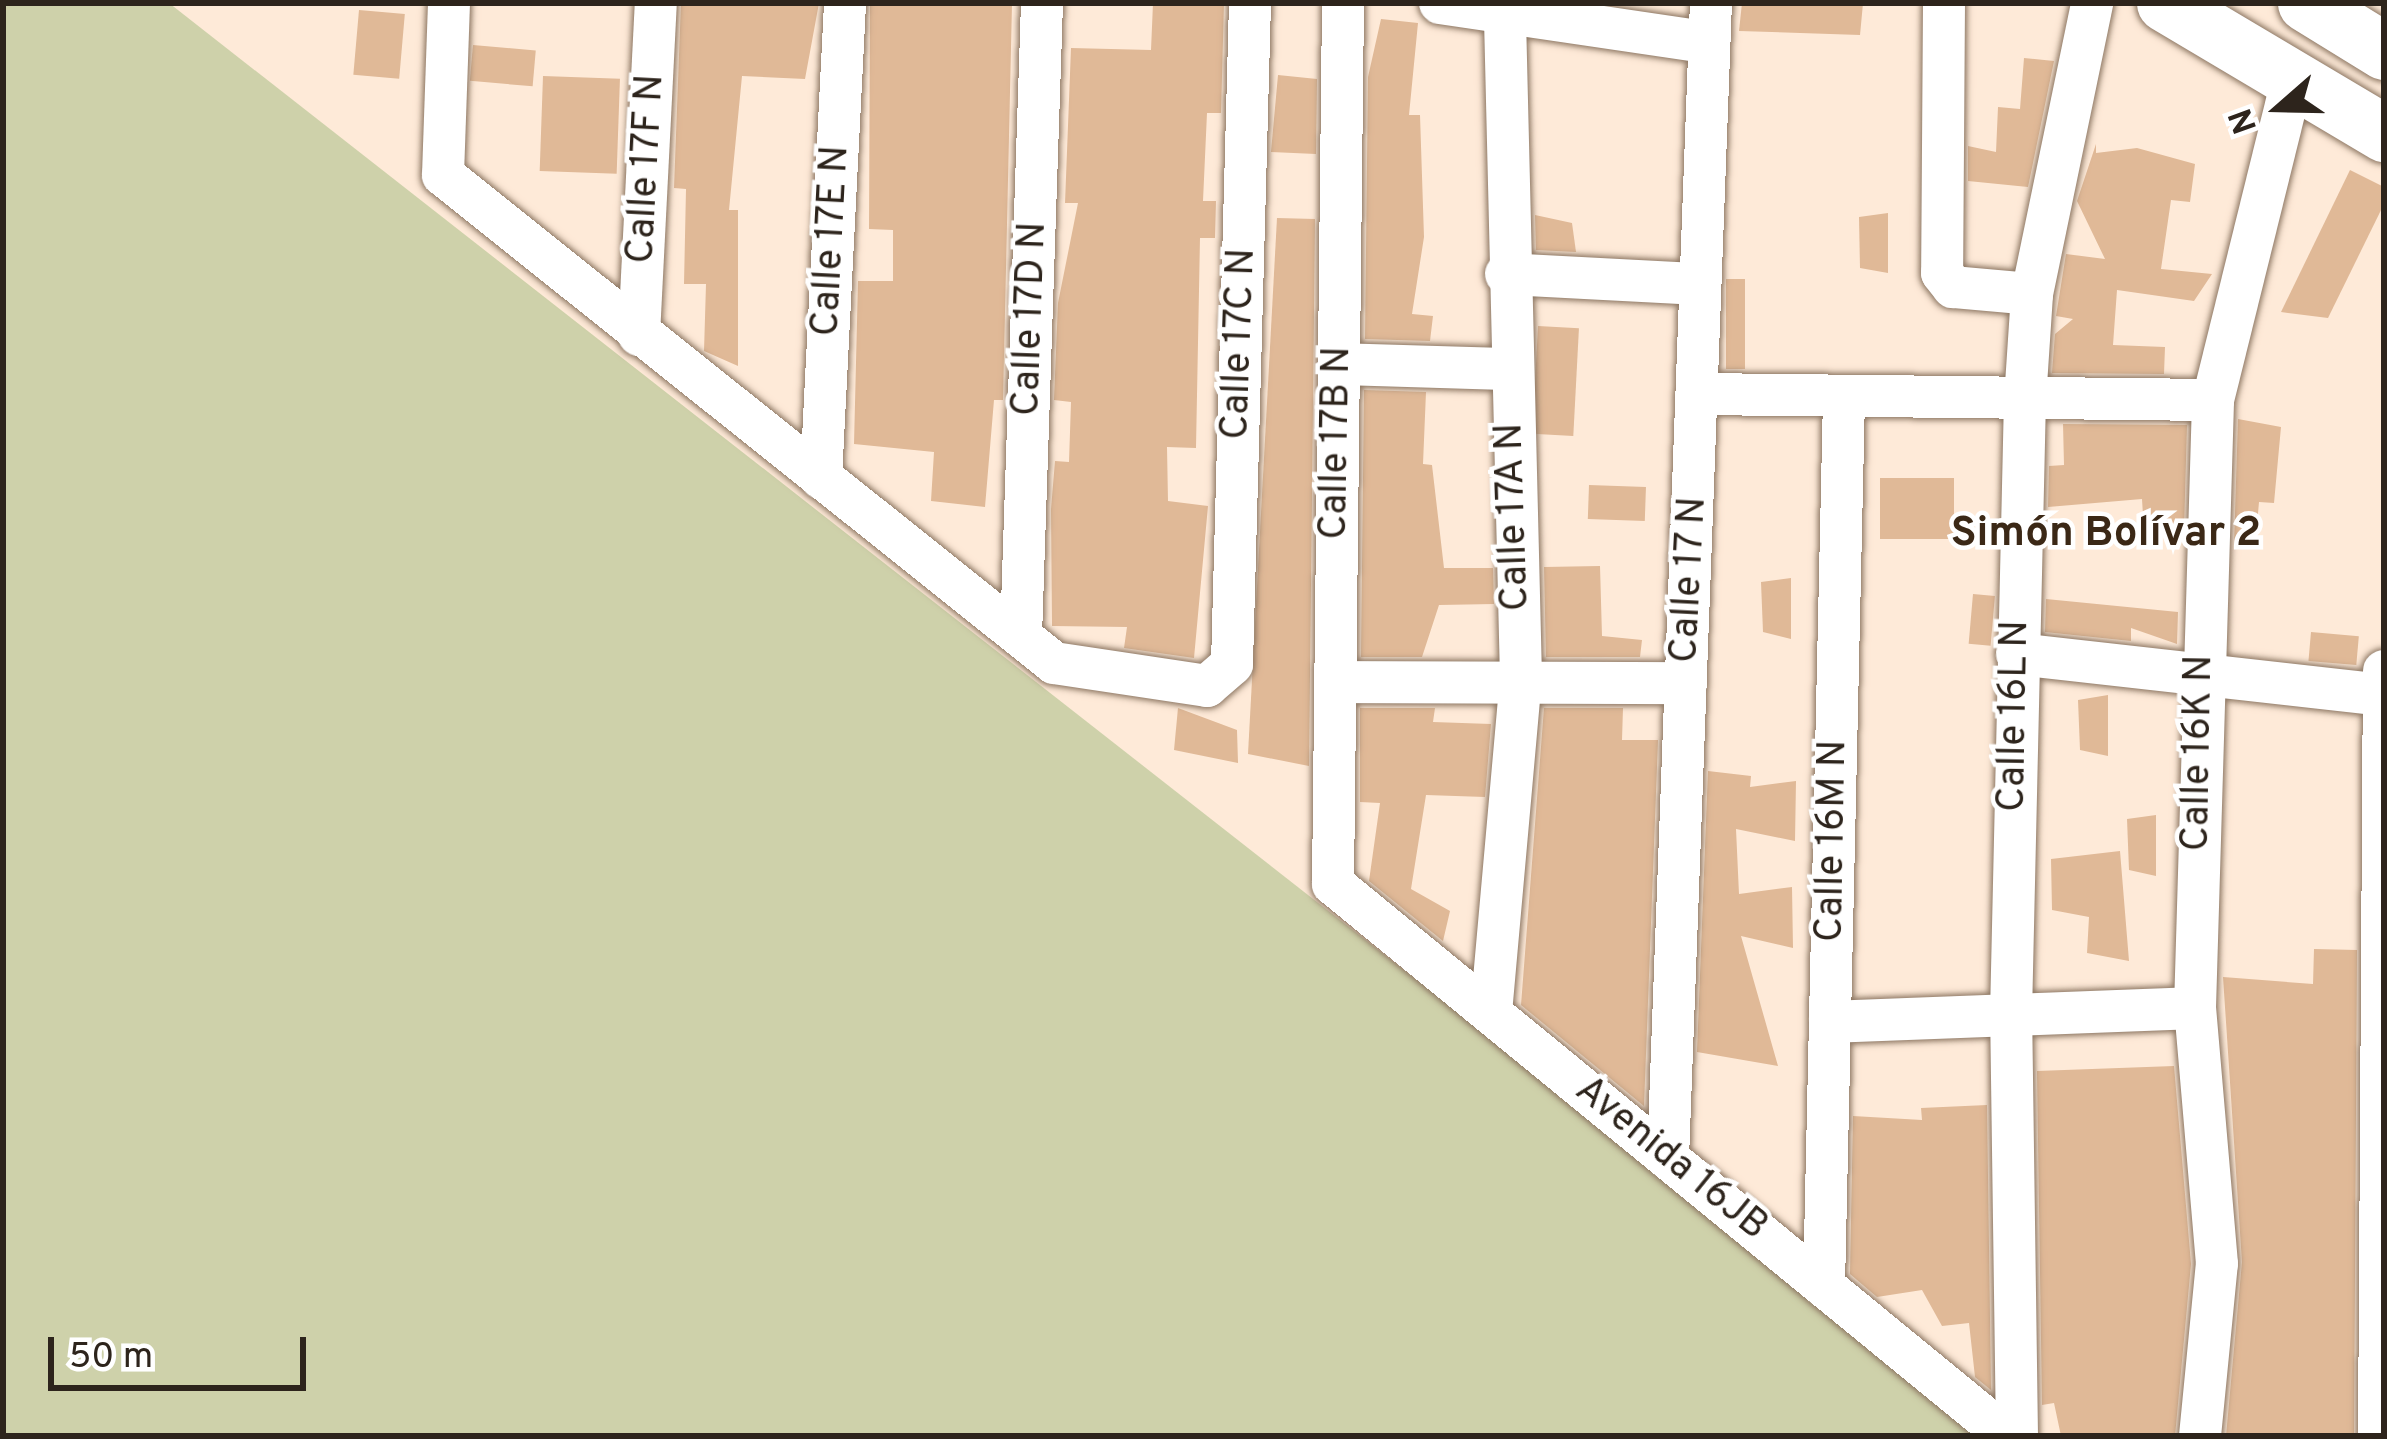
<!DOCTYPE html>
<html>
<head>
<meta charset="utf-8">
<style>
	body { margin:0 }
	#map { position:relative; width:2387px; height:1439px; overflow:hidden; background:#feead8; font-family:Overpass,sans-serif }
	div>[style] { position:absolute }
	.green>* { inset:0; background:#ced1aa }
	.building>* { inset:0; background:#e0b997; transform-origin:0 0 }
	.roads { filter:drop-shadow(0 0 3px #8c7662) drop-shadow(0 0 3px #8c7662) }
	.minor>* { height:42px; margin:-21px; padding:0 21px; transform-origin:21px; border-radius:21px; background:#fff }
	.secondary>* { height:57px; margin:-28.5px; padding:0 28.5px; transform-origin:28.5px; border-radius:28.5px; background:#fff }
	span { translate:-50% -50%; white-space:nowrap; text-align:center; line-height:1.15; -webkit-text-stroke:9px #fff; paint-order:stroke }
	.street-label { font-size:39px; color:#2d241c }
	.neighbourhood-label { font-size:42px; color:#3b2816; font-weight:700 }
	.frame { position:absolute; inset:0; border:6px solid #2d241c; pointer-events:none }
	.north { position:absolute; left:2219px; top:48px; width:120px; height:120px; -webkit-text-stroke:9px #fff; paint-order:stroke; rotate:250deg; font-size:33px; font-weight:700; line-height:48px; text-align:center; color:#2d241c }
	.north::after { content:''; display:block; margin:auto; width:42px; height:54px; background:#2d241c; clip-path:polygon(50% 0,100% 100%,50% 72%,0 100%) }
	.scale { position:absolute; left:48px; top:1337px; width:258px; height:54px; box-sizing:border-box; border:6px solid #2d241c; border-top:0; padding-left:15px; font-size:36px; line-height:42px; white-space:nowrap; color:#2d241c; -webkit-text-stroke:9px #fff; paint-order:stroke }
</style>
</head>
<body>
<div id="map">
	<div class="green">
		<i style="clip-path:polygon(3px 3px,169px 3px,1999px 1436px,3px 1436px)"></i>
	</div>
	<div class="building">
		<i style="clip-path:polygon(681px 3px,819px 3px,805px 79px,742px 76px,729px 210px,738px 210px,738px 366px,704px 351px,706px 284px,684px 284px,686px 189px,674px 188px)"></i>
		<i style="clip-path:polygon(870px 3px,1012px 4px,1003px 400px,994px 400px,985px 507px,931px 501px,934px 452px,854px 444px,858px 281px,893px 281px,893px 230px,869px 229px)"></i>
		<i style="clip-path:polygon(1153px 3px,1224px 3px,1221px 113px,1207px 113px,1203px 201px,1216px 201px,1215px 238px,1200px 238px,1196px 448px,1167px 447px,1168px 501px,1208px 506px,1194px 658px,1124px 648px,1127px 627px,1052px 626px,1051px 509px,1055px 461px,1069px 462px,1071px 402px,1054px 400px,1058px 303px,1078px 203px,1065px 203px,1071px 48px,1151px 50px)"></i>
		<i style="clip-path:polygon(1742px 3px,1863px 3px,1860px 35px,1739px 31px)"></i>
		<i style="left:359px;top:10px;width:46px;height:65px;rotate:5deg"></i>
		<i style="clip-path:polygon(1381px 19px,1418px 23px,1409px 115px,1420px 115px,1424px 237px,1412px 314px,1433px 316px,1430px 341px,1365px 339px,1368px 77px)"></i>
		<i style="left:473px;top:45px;width:63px;height:36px;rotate:5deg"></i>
		<i style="clip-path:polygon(2024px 58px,2054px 61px,2028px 187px,1968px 181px,1968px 146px,1996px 152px,1998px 107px,2020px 109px)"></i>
		<i style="clip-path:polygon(1278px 75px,1317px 79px,1316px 154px,1271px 152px)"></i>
		<i style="left:543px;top:76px;width:77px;height:95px;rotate:2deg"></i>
		<i style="clip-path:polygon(2096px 144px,2096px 153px,2137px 148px,2195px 164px,2190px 202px,2171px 200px,2161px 269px,2212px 274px,2194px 301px,2117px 290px,2113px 345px,2165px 347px,2164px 374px,2052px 373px,2055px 334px,2073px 319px,2056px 316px,2066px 254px,2105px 259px,2077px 201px)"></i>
		<i style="clip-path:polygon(2350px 170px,2384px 187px,2384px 204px,2328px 318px,2281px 312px)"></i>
		<i style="clip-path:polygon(1888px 213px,1888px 273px,1860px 268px,1859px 217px)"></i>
		<i style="clip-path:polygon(1535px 215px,1572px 223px,1576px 252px,1536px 250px)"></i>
		<i style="clip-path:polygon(1277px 218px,1315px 219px,1309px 766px,1248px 754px)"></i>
		<i style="left:1726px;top:279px;width:19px;height:90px"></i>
		<i style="left:1538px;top:326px;width:41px;height:108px;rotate:3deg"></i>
		<i style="clip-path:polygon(1364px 390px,1426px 392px,1423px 464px,1432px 465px,1444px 568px,1493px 568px,1494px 604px,1439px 605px,1422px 657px,1361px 657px)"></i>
		<i style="clip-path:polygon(2238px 419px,2281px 427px,2274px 503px,2259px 502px,2255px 547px,2234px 545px)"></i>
		<i style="clip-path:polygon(2063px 424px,2187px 425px,2184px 530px,2144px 532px,2142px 499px,2048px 507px,2049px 466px,2064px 465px)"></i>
		<i style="left:1954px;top:478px;width:61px;height:74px;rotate:90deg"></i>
		<i style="left:1589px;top:485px;width:57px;height:34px;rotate:2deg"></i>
		<i style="clip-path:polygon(1600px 566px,1602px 636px,1642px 640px,1640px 657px,1546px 657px,1544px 567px)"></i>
		<i style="clip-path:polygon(1791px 578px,1791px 639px,1763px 632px,1761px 582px)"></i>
		<i style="left:1973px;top:594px;width:22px;height:50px;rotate:5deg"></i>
		<i style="clip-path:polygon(2046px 599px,2178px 612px,2177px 644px,2131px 628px,2131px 641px,2045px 632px)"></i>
		<i style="left:2311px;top:632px;width:48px;height:29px;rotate:5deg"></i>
		<i style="clip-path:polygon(2108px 695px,2108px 756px,2080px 750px,2078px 700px)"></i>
		<i style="clip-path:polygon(1178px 708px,1237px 730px,1238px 763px,1174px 750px)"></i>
		<i style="clip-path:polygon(1360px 708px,1435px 708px,1433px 722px,1491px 724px,1485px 797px,1426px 795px,1411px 889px,1450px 911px,1443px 941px,1369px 881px,1380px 803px,1360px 802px)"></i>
		<i style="clip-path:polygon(1544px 708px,1623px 708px,1622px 740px,1658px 740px,1644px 1106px,1521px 1005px)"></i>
		<i style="clip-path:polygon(1708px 771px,1751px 776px,1750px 787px,1796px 781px,1795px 841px,1736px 829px,1739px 894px,1792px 887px,1793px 948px,1741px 936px,1778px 1066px,1697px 1052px)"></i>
		<i style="clip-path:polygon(2156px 815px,2156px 876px,2129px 870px,2127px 819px)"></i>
		<i style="clip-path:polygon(2120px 851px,2129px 961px,2087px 953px,2089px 917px,2052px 910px,2051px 859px)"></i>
		<i style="clip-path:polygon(2314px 949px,2357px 950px,2354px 1436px,2226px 1436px,2242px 1262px,2223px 977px,2313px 984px)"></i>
		<i style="clip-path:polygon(2174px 1066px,2191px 1264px,2175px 1436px,2061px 1436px,2054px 1403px,2042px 1405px,2037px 1071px)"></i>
		<i style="clip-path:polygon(1987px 1105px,1991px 1390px,1975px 1377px,1969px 1323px,1942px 1326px,1922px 1290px,1877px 1297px,1850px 1274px,1853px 1116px,1922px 1120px,1921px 1108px)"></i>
	</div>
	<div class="roads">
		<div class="minor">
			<i style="left:449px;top:3px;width:172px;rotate:92deg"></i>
			<i style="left:443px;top:175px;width:782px;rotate:38.61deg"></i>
			<i style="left:1054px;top:663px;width:155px;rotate:8.5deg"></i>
			<i style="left:1207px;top:686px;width:33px;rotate:-41deg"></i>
			<i style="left:1232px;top:664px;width:661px;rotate:-88.44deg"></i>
			<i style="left:1343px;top:3px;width:881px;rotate:90.65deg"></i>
			<i style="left:1333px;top:884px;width:871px;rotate:39.32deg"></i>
			<i style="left:1440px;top:3px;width:267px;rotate:8.4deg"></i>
			<i style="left:1944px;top:3px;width:270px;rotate:90.4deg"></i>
			<i style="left:1942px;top:273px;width:18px;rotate:52deg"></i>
			<i style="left:1953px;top:287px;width:79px;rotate:5.1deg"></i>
			<i style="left:1506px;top:274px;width:192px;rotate:3deg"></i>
			<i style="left:639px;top:335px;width:332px;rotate:-87.1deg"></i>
			<i style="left:1339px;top:364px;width:170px;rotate:1.7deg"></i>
			<i style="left:1699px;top:394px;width:514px;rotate:0.67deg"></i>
			<i style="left:821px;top:478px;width:476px;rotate:-87.1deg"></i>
			<i style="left:1021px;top:636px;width:633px;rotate:-88.1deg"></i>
			<i style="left:2017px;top:654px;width:369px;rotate:6.4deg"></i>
			<i style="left:1335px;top:682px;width:351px;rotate:0.2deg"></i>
			<i style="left:1491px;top:1013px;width:336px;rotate:-84.9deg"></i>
			<i style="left:1521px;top:678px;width:658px;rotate:-91.39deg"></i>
			<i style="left:1830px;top:1022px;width:365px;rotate:-2.2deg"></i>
			<i style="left:1668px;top:1158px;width:1156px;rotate:-87.87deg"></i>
			<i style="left:1824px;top:1286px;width:889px;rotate:-88.71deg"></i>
			<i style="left:2017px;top:1436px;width:421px;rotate:-90.8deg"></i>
			<i style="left:2011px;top:1015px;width:615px;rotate:-88.7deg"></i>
			<i style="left:2025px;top:400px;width:106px;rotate:-86.2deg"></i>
			<i style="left:2032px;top:294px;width:297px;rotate:-78.3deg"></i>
			<i style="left:2200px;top:1436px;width:173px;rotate:-84.4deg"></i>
			<i style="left:2217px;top:1264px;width:257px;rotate:-94.9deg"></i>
			<i style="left:2195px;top:1008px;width:608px;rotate:-88.3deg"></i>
			<i style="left:2213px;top:400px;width:333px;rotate:-76.1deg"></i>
			<i style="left:2379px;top:1436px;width:765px;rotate:-89.63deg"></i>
		</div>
		<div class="secondary">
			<i style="left:2165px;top:3px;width:255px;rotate:30.7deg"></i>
			<i style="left:2306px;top:3px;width:92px;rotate:31.6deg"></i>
		</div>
	</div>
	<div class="street-label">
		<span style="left:648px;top:169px;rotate:-87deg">Calle 17F N</span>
		<span style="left:833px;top:241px;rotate:-87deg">Calle 17E N</span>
		<span style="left:1032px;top:319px;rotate:-88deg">Calle 17D N</span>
		<span style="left:1241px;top:344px;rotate:-88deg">Calle 17C N</span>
		<span style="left:1338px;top:443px;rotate:-89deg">Calle 17B N</span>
		<span style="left:1515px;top:517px;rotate:-92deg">Calle 17A N</span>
		<span style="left:1691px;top:580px;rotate:-87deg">Calle 17 N</span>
		<span style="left:2016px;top:716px;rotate:-89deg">Calle 16L N</span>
		<span style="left:2200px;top:753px;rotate:-89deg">Calle 16K N</span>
		<span style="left:1834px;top:841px;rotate:-89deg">Calle 16M N</span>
		<span style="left:1670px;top:1160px;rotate:39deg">Avenida 16JB</span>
	</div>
	<div class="neighbourhood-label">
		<span style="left:2106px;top:535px">Simón Bolívar 2</span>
	</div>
	<div class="frame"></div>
	<div class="north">N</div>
	<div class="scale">50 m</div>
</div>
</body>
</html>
